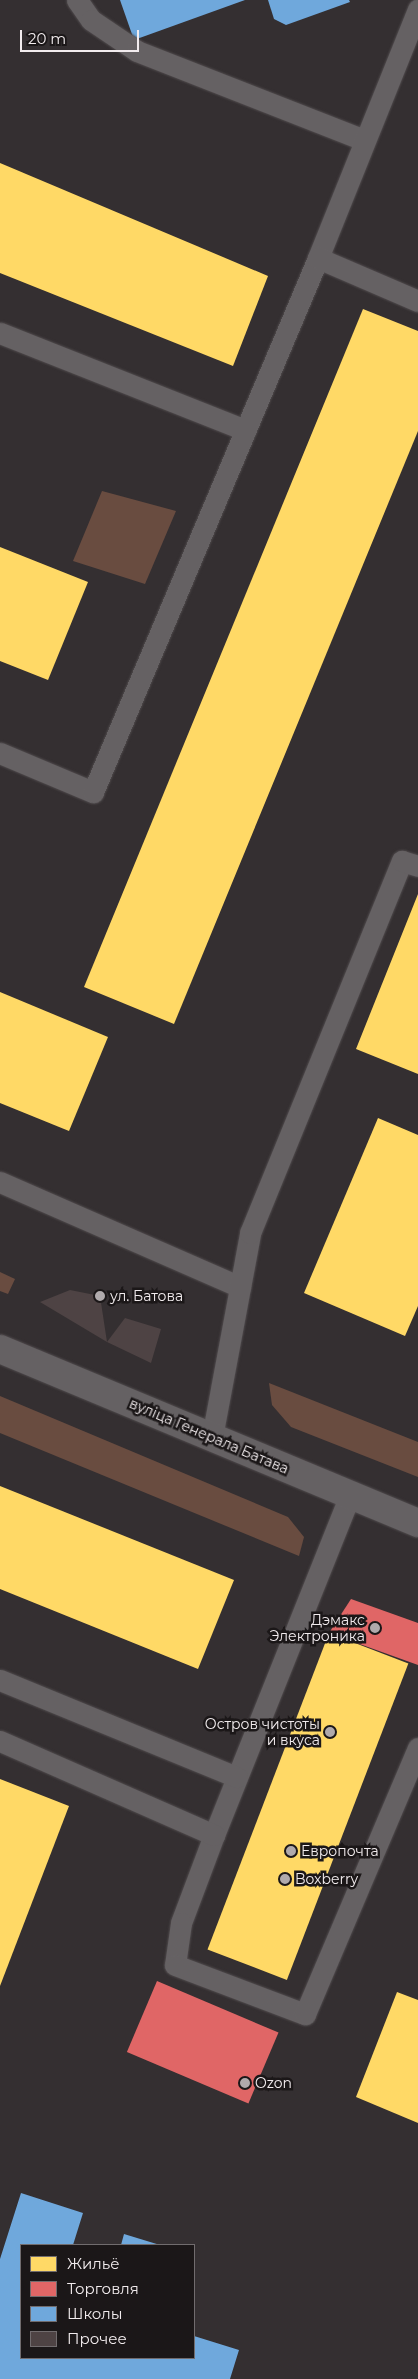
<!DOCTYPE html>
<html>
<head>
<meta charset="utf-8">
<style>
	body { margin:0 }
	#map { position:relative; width:418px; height:2379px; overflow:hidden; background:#342f31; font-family:Montserrat,sans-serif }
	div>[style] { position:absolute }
	.green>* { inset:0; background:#694c40 }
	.homes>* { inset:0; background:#ffd966; transform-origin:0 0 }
	.shops>* { inset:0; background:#e06666; transform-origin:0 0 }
	.schools>* { inset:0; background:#6fa8dc }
	.building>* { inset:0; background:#4e4344 }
	.roads { filter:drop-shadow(0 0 1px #4f4a4c) drop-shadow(0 0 1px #4f4a4c) }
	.service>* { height:21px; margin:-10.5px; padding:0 10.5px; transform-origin:10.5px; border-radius:10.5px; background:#656163 }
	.tertiary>* { height:28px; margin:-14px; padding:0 14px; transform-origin:14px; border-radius:14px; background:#656163 }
	.dots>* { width:14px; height:14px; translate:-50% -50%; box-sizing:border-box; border:2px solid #1b1718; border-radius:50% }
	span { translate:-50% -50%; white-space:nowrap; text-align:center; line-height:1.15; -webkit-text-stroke:5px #1b1718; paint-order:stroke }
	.poi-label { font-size:14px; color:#f2ecee }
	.left { translate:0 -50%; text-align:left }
	.right { translate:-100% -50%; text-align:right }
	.street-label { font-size:14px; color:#f2ecee }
	.legend { position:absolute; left:20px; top:2244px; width:175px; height:115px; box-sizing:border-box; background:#1b1718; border:1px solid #716c6e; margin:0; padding:6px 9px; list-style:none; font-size:15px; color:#f2ecee }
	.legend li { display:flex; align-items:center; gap:10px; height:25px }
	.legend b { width:25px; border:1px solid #716c6e }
	.scale { position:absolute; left:20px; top:30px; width:119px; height:22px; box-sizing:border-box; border:2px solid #f2ecee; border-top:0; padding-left:6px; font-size:15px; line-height:18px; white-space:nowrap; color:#f2ecee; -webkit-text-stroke:4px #1b1718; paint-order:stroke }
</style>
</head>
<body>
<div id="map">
	<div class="green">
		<i style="clip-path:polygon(102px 491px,176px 511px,145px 584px,73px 561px)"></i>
		<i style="clip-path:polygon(0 1272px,15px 1279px,8px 1294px,0 1291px)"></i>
		<i style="clip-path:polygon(269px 1383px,418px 1442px,418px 1477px,291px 1427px,272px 1405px)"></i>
		<i style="clip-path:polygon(0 1396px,288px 1517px,304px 1537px,299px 1556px,0 1433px)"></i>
	</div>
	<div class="homes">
		<i style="clip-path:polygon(0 163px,268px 276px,233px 366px,0 273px)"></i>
		<i style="clip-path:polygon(363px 309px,418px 331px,418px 431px,174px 1024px,84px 987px)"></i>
		<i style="clip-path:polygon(0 547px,88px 582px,48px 680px,0 661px)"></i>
		<i style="clip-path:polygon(418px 894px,418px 1074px,356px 1049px)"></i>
		<i style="clip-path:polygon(0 992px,108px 1037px,69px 1131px,0 1103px)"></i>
		<i style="clip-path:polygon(378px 1118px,418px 1135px,418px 1306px,405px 1336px,304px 1293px)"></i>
		<i style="clip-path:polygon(0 1486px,234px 1580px,198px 1669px,0 1589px)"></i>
		<i style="left:329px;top:1633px;width:85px;height:339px;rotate:21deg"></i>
		<i style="clip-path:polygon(0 1779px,69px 1806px,0 1986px)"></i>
		<i style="clip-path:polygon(397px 1992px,418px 2000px,418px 2123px,356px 2097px)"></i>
	</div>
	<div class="shops">
		<i style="clip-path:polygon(351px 1599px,418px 1623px,418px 1665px,329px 1633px)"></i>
		<i style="left:157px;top:1981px;width:132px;height:77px;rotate:23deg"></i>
	</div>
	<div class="schools">
		<i style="clip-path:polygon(120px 0,245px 0,134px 40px)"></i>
		<i style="clip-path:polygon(268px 0,349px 0,350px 2px,286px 25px,274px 19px)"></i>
		<i style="clip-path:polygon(21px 2193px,83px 2213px,73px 2245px,21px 2245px,21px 2358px,194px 2358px,194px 2336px,239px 2350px,230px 2379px,0 2379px,0 2259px)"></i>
		<i style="clip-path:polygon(124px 2234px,160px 2245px,121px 2245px)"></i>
	</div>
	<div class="building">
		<i style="clip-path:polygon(70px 1290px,100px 1296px,107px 1342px,125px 1318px,161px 1329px,151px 1363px,107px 1342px,40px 1302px)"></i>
	</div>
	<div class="roads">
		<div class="service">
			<i style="left:77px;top:0;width:24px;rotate:55deg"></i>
			<i style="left:91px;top:20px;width:55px;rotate:34deg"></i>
			<i style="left:137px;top:51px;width:244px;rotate:21.4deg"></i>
			<i style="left:318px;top:258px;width:268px;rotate:-68.1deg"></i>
			<i style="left:0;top:333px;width:264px;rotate:21.6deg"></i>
			<i style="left:0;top:753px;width:101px;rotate:22.8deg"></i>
			<i style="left:93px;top:792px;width:579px;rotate:-67.15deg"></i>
			<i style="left:318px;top:258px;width:109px;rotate:23.3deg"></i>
			<i style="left:0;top:1182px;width:262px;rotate:23.6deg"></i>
			<i style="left:212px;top:1437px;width:208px;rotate:-79.4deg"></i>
			<i style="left:250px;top:1233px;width:402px;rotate:-67.8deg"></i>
			<i style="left:402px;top:861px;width:17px;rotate:17deg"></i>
			<i style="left:350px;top:1495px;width:366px;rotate:111.8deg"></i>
			<i style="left:214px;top:1835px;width:94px;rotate:110.6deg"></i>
			<i style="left:181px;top:1923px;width:42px;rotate:98.1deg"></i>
			<i style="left:175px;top:1965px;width:139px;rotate:20.7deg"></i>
			<i style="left:305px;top:2014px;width:289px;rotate:-67deg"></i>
			<i style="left:0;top:1680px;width:256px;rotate:22.3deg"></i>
			<i style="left:0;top:1741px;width:234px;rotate:23.7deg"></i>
		</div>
		<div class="tertiary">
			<i style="left:0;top:1349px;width:453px;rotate:22.6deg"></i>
		</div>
	</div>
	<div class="dots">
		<i style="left:100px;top:1296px;background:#b0aaac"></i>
		<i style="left:375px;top:1628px;background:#b0aaac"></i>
		<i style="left:330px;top:1732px;background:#b0aaac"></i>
		<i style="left:291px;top:1851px;background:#b0aaac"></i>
		<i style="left:285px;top:1879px;background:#b0aaac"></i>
		<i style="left:245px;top:2083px;background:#b0aaac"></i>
	</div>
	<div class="poi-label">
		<span class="left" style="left:110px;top:1296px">ул. Батова</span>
		<span class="right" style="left:365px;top:1628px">Дэмакс<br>Электроника</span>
		<span class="right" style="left:320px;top:1732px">Остров чистоты<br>и вкуса</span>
		<span class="left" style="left:301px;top:1851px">Европочта</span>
		<span class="left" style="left:295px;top:1879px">Boxberry</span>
		<span class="left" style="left:255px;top:2083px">Ozon</span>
	</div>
	<div class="street-label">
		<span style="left:209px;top:1436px;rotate:23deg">вуліца Генерала Батава</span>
	</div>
	<ul class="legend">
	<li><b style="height:14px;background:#ffd966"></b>Жильё</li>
	<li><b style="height:14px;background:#e06666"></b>Торговля</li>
	<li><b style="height:14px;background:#6fa8dc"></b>Школы</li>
	<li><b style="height:14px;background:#4e4344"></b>Прочее</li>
	</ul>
	<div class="scale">20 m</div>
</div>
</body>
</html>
